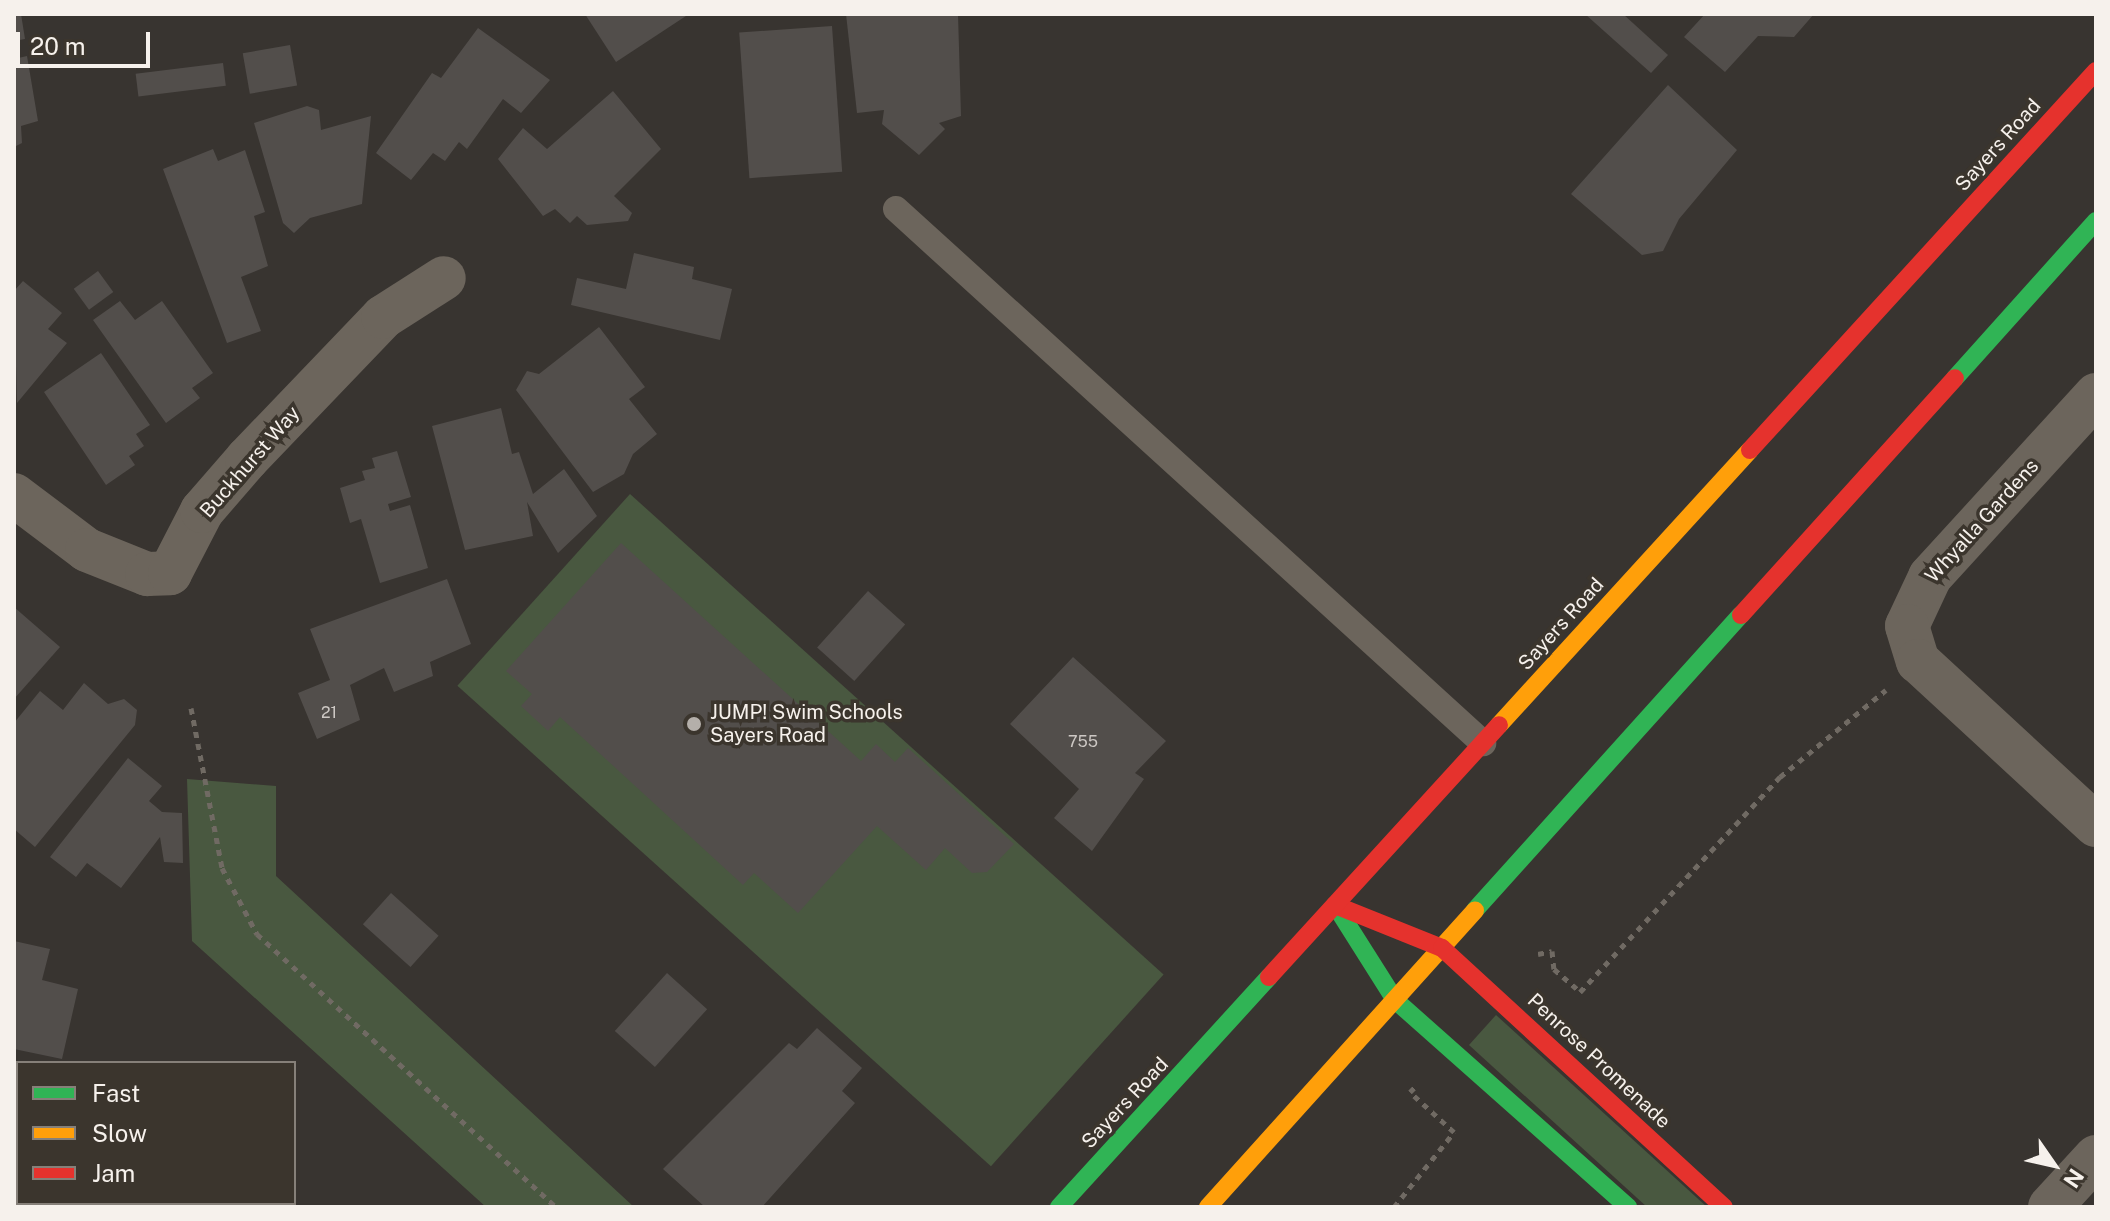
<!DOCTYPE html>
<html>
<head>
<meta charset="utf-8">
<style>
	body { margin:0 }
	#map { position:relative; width:2110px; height:1221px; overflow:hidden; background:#383430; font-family:"Public Sans",sans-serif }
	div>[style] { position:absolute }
	.green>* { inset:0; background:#495840; transform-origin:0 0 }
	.building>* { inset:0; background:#524e4b; transform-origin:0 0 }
	.path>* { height:5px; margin-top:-2.5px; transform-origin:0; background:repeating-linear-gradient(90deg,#706a63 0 6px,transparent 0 12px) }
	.lane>* { height:26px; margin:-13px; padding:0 13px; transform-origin:13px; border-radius:13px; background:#6c655c }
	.street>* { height:44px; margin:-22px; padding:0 22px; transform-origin:22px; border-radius:22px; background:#6c655c }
	.fast>* { height:18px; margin:-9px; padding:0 9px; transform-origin:9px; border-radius:9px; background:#30b455 }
	.slow>* { height:18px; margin:-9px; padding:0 9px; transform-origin:9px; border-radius:9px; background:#ff9f0a }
	.jam>* { height:18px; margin:-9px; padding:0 9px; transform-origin:9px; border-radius:9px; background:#e5322d }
	.dots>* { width:22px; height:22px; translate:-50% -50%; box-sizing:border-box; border:4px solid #3b352d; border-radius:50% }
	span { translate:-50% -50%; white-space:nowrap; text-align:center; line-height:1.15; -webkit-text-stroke:7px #3b352d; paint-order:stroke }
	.number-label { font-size:16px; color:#cdc8c4 }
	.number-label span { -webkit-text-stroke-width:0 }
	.street-label { font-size:20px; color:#f6f1ec }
	.poi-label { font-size:20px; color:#f6f1ec }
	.left { translate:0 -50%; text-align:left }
	.frame { position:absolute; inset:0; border:16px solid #f6f1ec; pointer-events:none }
	.legend { position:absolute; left:16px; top:1061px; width:280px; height:144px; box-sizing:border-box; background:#3b352d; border:2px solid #868079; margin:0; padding:10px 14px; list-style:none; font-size:24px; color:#f6f1ec }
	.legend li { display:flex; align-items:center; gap:16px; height:40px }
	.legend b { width:40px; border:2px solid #868079 }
	.north { position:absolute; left:2014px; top:1125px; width:80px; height:80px; -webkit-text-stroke:6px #3b352d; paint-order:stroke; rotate:124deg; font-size:22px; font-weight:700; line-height:32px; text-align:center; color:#f6f1ec }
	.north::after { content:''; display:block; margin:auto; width:28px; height:36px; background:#f6f1ec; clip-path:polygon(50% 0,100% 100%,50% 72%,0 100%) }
	.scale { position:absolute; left:16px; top:32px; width:134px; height:36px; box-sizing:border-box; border:4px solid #f6f1ec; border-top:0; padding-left:10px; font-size:24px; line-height:28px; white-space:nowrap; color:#f6f1ec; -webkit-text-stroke:6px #3b352d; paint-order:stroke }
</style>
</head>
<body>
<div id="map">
	<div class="green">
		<i style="left:630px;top:494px;width:718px;height:258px;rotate:42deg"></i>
		<i style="clip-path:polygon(187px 779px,276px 786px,276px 876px,634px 1207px,486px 1207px,192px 941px)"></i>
		<i style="clip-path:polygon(1496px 1015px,1707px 1207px,1647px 1207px,1469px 1045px)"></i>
	</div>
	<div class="building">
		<i style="clip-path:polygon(14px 14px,21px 14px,25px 39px,14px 41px)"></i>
		<i style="clip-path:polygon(585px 14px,689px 14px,616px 62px)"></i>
		<i style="clip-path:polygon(846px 14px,958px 14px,961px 116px,939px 123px,945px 129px,919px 155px,882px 124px,884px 110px,857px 113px)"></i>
		<i style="clip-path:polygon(1585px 14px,1623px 14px,1668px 55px,1651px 73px)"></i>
		<i style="clip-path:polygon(1705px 14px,1814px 14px,1794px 37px,1758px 36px,1725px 72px,1684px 37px)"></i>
		<i style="left:832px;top:26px;width:146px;height:93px;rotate:86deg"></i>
		<i style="clip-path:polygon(478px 28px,550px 80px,521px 113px,503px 99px,467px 149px,459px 142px,445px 161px,433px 153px,411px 180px,376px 153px,432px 73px,441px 78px)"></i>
		<i style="left:290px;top:45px;width:41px;height:48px;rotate:80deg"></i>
		<i style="clip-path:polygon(27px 56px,38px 121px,21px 126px,22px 143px,14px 147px,14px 59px)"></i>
		<i style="left:223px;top:63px;width:23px;height:88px;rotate:83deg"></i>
		<i style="clip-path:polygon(1668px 85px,1737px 150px,1679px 219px,1663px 251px,1642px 255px,1571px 194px)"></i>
		<i style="clip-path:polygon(613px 91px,661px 149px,614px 196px,632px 213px,628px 221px,587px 225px,577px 216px,570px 223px,555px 209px,543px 216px,498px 159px,523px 128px,547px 149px)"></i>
		<i style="clip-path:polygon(307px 106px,319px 110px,321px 130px,371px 116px,362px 204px,310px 218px,294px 233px,283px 223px,254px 123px)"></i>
		<i style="clip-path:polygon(213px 149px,218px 161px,245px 150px,265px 212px,254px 216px,268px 266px,241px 277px,261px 331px,227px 343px,163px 169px)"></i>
		<i style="clip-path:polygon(634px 253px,694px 267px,692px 279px,732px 289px,720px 340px,571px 305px,577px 278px,626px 289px)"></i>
		<i style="left:98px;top:271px;width:26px;height:30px;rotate:54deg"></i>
		<i style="clip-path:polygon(23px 281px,62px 313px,48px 329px,67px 343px,17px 403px,14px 291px)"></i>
		<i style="clip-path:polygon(120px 301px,135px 320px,162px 301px,213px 373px,192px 388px,200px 398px,166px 423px,93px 320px)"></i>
		<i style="clip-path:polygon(599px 327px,645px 387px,629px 399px,657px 434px,633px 454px,624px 474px,593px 492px,516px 390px,527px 371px,539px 374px)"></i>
		<i style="clip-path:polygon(101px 353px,150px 425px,136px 434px,144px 446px,129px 456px,135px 465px,106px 485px,44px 392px)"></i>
		<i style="clip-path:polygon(501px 408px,512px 454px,519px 452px,533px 494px,564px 469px,597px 516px,558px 553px,527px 502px,533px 536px,465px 550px,432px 426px)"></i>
		<i style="clip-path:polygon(397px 451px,411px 497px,388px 504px,390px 511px,410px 505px,428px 568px,380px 583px,361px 519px,350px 523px,340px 488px,365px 480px,362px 471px,375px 468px,372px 458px)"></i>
		<i style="clip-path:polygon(621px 543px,861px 761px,876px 744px,895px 762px,908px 748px,1014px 844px,987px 872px,972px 873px,945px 848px,926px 870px,877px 826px,798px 913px,754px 873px,743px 885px,560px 717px,548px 731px,521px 706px,532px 694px,506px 671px)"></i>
		<i style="clip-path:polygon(447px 579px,471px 644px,430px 662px,433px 676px,394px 692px,384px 668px,350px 685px,360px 720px,317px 739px,298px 693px,330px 680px,310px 629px)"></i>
		<i style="left:868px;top:591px;width:50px;height:76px;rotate:42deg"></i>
		<i style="clip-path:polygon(14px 607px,60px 647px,14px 699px)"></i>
		<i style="clip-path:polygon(1073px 657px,1166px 741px,1135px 773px,1144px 779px,1092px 851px,1054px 818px,1079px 789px,1010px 724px)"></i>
		<i style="clip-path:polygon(84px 683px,108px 704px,124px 699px,137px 710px,135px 725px,35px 847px,14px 829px,14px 723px,40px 691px,63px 710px)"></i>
		<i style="clip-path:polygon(128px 758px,162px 786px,149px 801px,162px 812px,182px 813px,183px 863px,164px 862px,160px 837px,121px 888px,87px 863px,76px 877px,50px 857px)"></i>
		<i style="left:391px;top:893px;width:64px;height:42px;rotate:42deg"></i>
		<i style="clip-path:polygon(14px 941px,50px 949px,42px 980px,78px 989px,62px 1059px,14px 1049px)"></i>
		<i style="left:667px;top:973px;width:54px;height:78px;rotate:42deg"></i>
		<i style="clip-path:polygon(817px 1028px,862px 1068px,842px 1091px,855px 1103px,762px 1207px,705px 1207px,663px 1169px,789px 1043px,797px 1049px)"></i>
	</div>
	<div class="path">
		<i style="left:191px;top:708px;width:163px;rotate:79deg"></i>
		<i style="left:222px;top:868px;width:75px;rotate:62.1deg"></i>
		<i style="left:257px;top:934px;width:405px;rotate:42.4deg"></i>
		<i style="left:1538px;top:954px;width:14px;rotate:-12deg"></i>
		<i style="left:1552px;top:951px;width:18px;rotate:84deg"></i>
		<i style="left:1554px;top:969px;width:35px;rotate:41deg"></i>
		<i style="left:1580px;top:992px;width:294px;rotate:-47.1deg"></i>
		<i style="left:1780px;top:777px;width:137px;rotate:-39.4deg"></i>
		<i style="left:1394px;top:1207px;width:96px;rotate:-51.3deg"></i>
		<i style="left:1454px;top:1132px;width:59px;rotate:-137.7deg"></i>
		<i style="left:1410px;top:1092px;width:7px;rotate:-45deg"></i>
	</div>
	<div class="lane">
		<i style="left:896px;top:209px;width:794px;rotate:42.29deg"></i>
	</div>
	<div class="street">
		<i style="left:2096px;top:395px;width:246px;rotate:132.4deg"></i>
		<i style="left:1930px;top:577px;width:54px;rotate:115.1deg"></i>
		<i style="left:1907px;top:626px;width:37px;rotate:73deg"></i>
		<i style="left:1918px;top:661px;width:242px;rotate:42.7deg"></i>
		<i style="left:14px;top:495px;width:91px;rotate:37deg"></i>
		<i style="left:87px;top:550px;width:65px;rotate:21.8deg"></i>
		<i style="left:147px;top:574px;width:23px;rotate:-2deg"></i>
		<i style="left:170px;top:573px;width:70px;rotate:-62.7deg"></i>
		<i style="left:202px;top:511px;width:69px;rotate:-49.1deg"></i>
		<i style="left:247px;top:459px;width:197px;rotate:-46.2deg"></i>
		<i style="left:383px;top:317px;width:72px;rotate:-32.6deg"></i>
		<i style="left:2050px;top:1207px;width:68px;rotate:-47.4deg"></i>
	</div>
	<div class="fast">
		<i style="left:1955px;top:378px;width:211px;rotate:-48.1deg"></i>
		<i style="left:1335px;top:905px;width:112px;rotate:57.7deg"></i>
		<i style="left:1395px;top:1000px;width:312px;rotate:41.6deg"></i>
		<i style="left:1475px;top:910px;width:397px;rotate:-48deg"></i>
		<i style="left:1059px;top:1207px;width:311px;rotate:-47.6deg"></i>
	</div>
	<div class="slow">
		<i style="left:1499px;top:725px;width:372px;rotate:-47.6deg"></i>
		<i style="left:1208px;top:1207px;width:399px;rotate:-48deg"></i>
	</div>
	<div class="jam">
		<i style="left:1750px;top:450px;width:513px;rotate:-47.61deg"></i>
		<i style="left:1741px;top:615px;width:319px;rotate:-47.9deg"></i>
		<i style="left:1335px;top:905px;width:115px;rotate:21.9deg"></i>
		<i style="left:1442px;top:948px;width:383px;rotate:42.6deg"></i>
		<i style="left:1269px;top:977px;width:341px;rotate:-47.6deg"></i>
	</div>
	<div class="dots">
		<i style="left:694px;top:724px;background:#b4afaa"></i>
	</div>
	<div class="number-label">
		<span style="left:329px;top:713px">21</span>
		<span style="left:1083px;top:742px">755</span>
	</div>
	<div class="street-label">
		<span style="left:1998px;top:145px;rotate:-48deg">Sayers Road</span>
		<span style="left:250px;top:462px;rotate:-49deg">Buckhurst Way</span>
		<span style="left:1982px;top:521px;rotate:-48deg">Whyalla Gardens</span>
		<span style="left:1561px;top:624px;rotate:-48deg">Sayers Road</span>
		<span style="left:1599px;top:1061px;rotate:43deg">Penrose Promenade</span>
		<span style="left:1125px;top:1103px;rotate:-47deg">Sayers Road</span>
	</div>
	<div class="poi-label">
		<span class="left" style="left:710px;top:724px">JUMP! Swim Schools<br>Sayers Road</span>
	</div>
	<div class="frame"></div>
	<ul class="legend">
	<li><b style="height:10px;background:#30b455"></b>Fast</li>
	<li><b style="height:10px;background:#ff9f0a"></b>Slow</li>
	<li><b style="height:10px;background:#e5322d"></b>Jam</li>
	</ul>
	<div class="north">N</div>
	<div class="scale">20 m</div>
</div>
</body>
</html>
